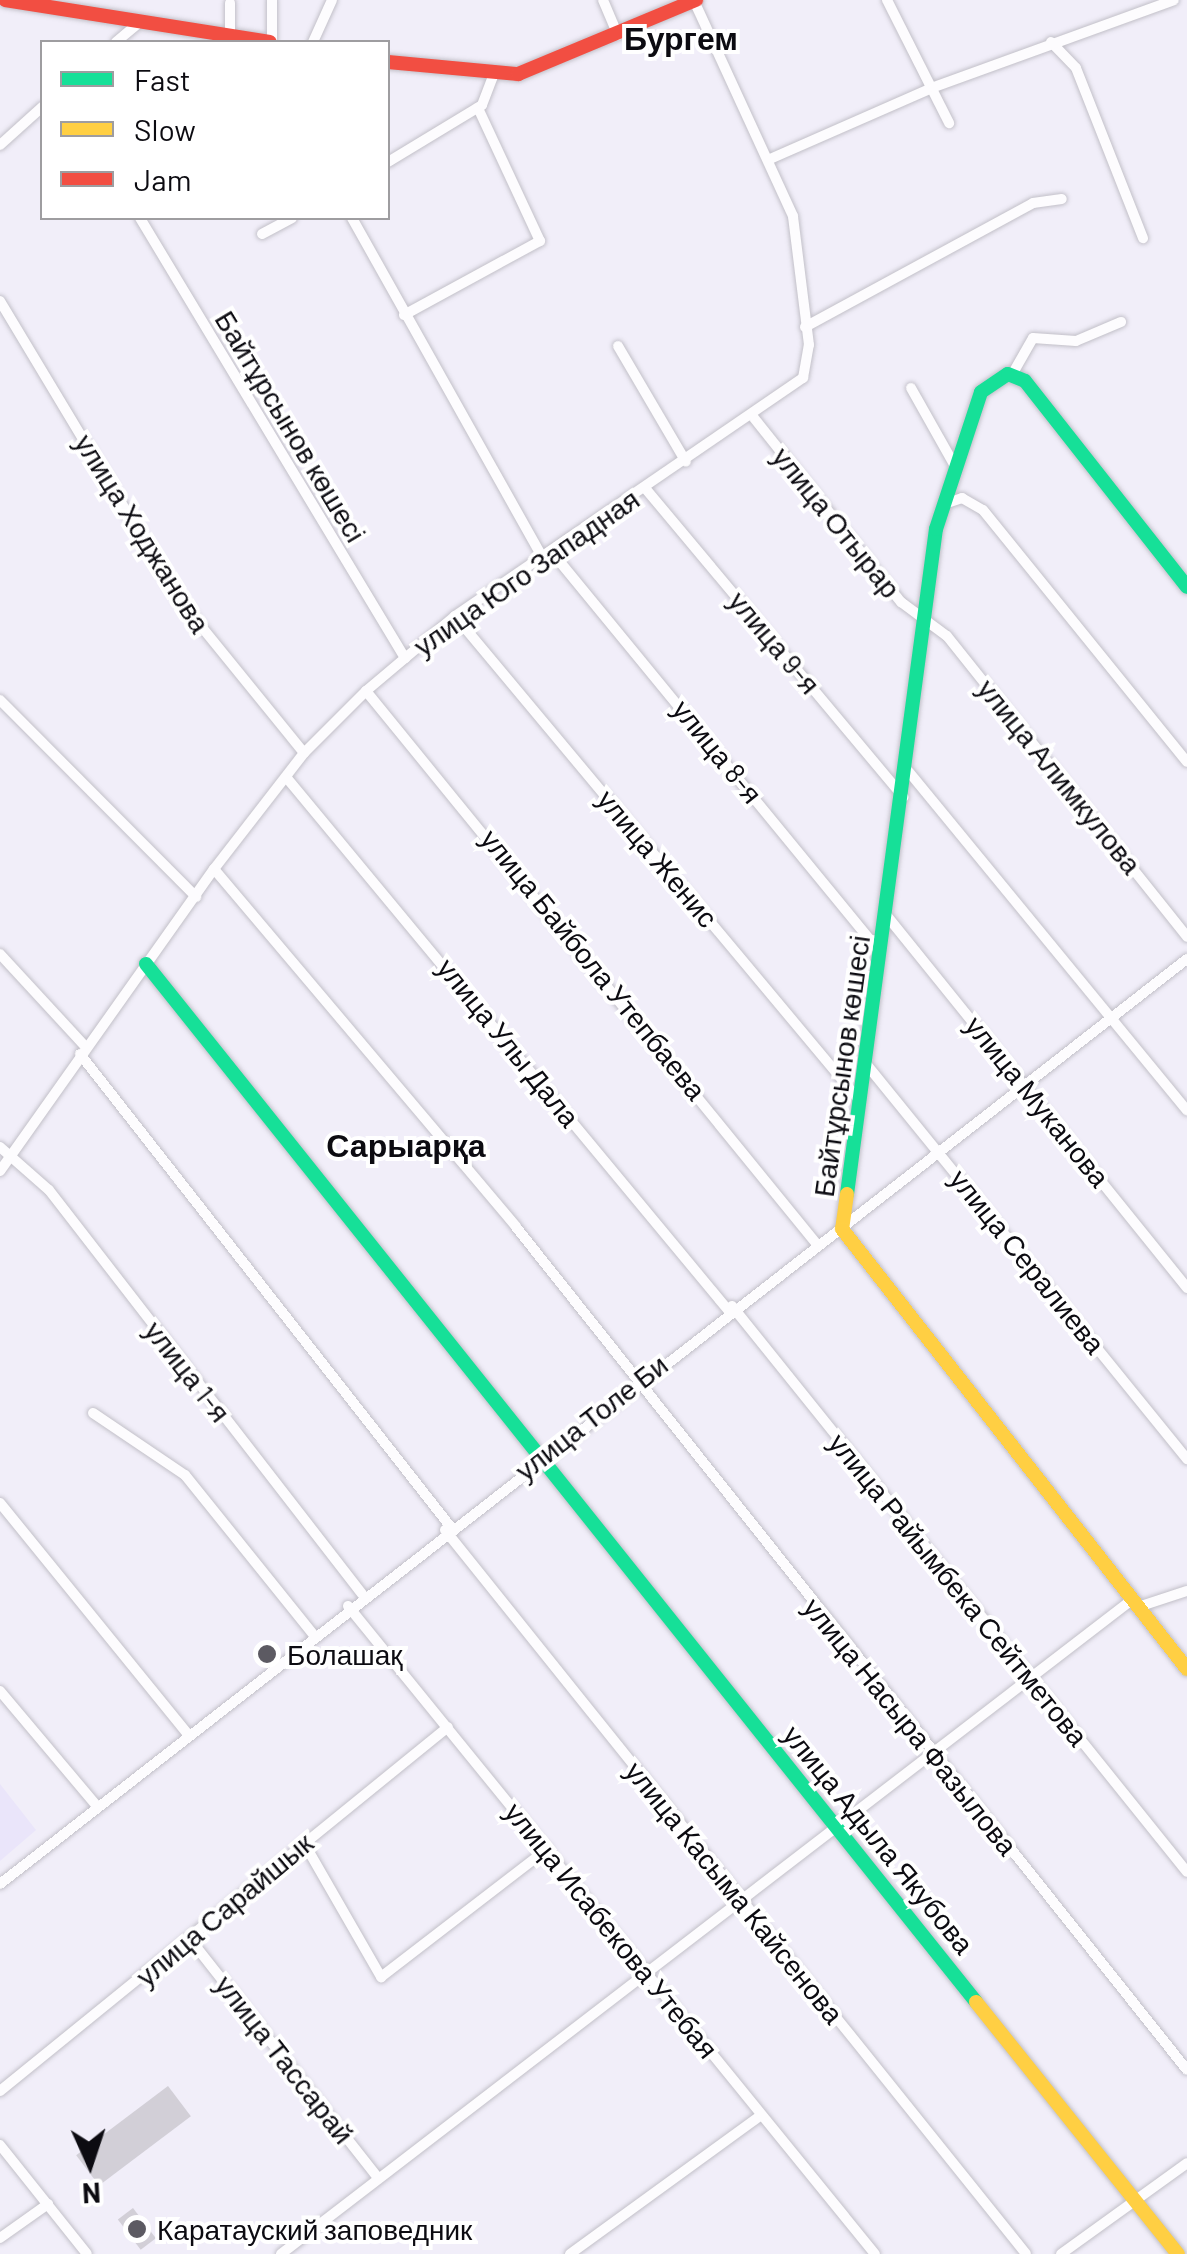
<!DOCTYPE html>
<html>
<head>
<meta charset="utf-8">
<style>
	body { margin:0 }
	#map { position:relative; width:1187px; height:2254px; overflow:hidden; background:#f1eef9; font-family:Barlow,sans-serif }
	div>[style] { position:absolute }
	.built>* { inset:0; background:#eae5fa }
	.building>* { inset:0; background:#d2cfd7; transform-origin:0 0 }
	.roads { filter:drop-shadow(0 0 2px #c2c0c8) drop-shadow(0 0 2px #c2c0c8) }
	.street>* { height:10px; margin:-5px; padding:0 5px; transform-origin:5px; border-radius:5px; background:#fdfcfe }
	.fast>* { height:14px; margin:-7px; padding:0 7px; transform-origin:7px; border-radius:7px; background:#16e098 }
	.slow>* { height:14px; margin:-7px; padding:0 7px; transform-origin:7px; border-radius:7px; background:#ffcf43 }
	.jam>* { height:14px; margin:-7px; padding:0 7px; transform-origin:7px; border-radius:7px; background:#f24e42 }
	.dots>* { width:28px; height:28px; translate:-50% -50%; box-sizing:border-box; border:5px solid #fff; border-radius:50% }
	span { translate:-50% -50%; white-space:nowrap; text-align:center; line-height:1.15; -webkit-text-stroke:8px #fff; paint-order:stroke }
	.street-label { font-size:28px; color:#0c0b11 }
	.poi-label { font-size:28px; color:#0c0b11 }
	.left { translate:0 -50%; text-align:left }
	.quarter-label { font-size:32px; color:#0c0b11; font-weight:700 }
	.legend { position:absolute; left:40px; top:40px; width:350px; height:180px; box-sizing:border-box; background:#fff; border:2px solid #9e9da0; margin:0; padding:12px 18px; list-style:none; font-size:30px; color:#0c0b11 }
	.legend li { display:flex; align-items:center; gap:20px; height:50px }
	.legend b { width:50px; border:2px solid #9e9da0 }
	.north { position:absolute; left:40px; top:2114px; width:100px; height:100px; -webkit-text-stroke:8px #fff; paint-order:stroke; rotate:177deg; font-size:28px; font-weight:700; line-height:40px; text-align:center; color:#0c0b11 }
	.north::after { content:''; display:block; margin:auto; width:35px; height:45px; background:#0c0b11; clip-path:polygon(50% 0,100% 100%,50% 72%,0 100%) }
</style>
</head>
<body>
<div id="map">
	<div class="built">
		<i style="clip-path:polygon(0 1784px,36px 1830px,0 1861px)"></i>
	</div>
	<div class="building">
		<i style="left:168px;top:2086px;width:38px;height:115px;rotate:53deg"></i>
		<i style="left:133px;top:2208px;width:38px;height:19px;rotate:53deg"></i>
	</div>
	<div class="roads">
		<div class="street">
			<i style="left:272px;top:0;width:42px;rotate:90deg"></i>
			<i style="left:603px;top:0;width:38px;rotate:67deg"></i>
			<i style="left:887px;top:0;width:138px;rotate:63.2deg"></i>
			<i style="left:230px;top:36px;width:33px;rotate:-90deg"></i>
			<i style="left:116px;top:42px;width:31px;rotate:-40deg"></i>
			<i style="left:313px;top:42px;width:46px;rotate:-65.7deg"></i>
			<i style="left:1051px;top:42px;width:36px;rotate:46deg"></i>
			<i style="left:1076px;top:68px;width:183px;rotate:68.5deg"></i>
			<i style="left:0;top:145px;width:57px;rotate:-42.1deg"></i>
			<i style="left:770px;top:159px;width:179px;rotate:-23.7deg"></i>
			<i style="left:934px;top:87px;width:255px;rotate:-19.9deg"></i>
			<i style="left:388px;top:162px;width:110px;rotate:-31.2deg"></i>
			<i style="left:482px;top:105px;width:31px;rotate:-69deg"></i>
			<i style="left:140px;top:218px;width:514px;rotate:58.94deg"></i>
			<i style="left:352px;top:218px;width:389px;rotate:60.7deg"></i>
			<i style="left:262px;top:234px;width:34px;rotate:-28deg"></i>
			<i style="left:0;top:301px;width:348px;rotate:59deg"></i>
			<i style="left:179px;top:599px;width:198px;rotate:50.9deg"></i>
			<i style="left:404px;top:315px;width:155px;rotate:-28.6deg"></i>
			<i style="left:540px;top:241px;width:147px;rotate:-115deg"></i>
			<i style="left:805px;top:327px;width:260px;rotate:-28.5deg"></i>
			<i style="left:1033px;top:203px;width:29px;rotate:-8deg"></i>
			<i style="left:618px;top:346px;width:134px;rotate:59.6deg"></i>
			<i style="left:1013px;top:373px;width:40px;rotate:-60.3deg"></i>
			<i style="left:1033px;top:338px;width:43px;rotate:4deg"></i>
			<i style="left:1076px;top:341px;width:49px;rotate:-22.9deg"></i>
			<i style="left:911px;top:388px;width:90px;rotate:60.6deg"></i>
			<i style="left:754px;top:418px;width:236px;rotate:51.4deg"></i>
			<i style="left:901px;top:602px;width:57px;rotate:36.5deg"></i>
			<i style="left:947px;top:636px;width:385px;rotate:51.4deg"></i>
			<i style="left:645px;top:488px;width:403px;rotate:50.1deg"></i>
			<i style="left:947px;top:503px;width:16px;rotate:-18deg"></i>
			<i style="left:962px;top:498px;width:24px;rotate:30deg"></i>
			<i style="left:983px;top:510px;width:324px;rotate:51deg"></i>
			<i style="left:551px;top:551px;width:519px;rotate:50.63deg"></i>
			<i style="left:455px;top:616px;width:632px;rotate:50.14deg"></i>
			<i style="left:366px;top:691px;width:711px;rotate:50.82deg"></i>
			<i style="left:0;top:700px;width:278px;rotate:45.1deg"></i>
			<i style="left:909px;top:772px;width:438px;rotate:50.6deg"></i>
			<i style="left:286px;top:777px;width:692px;rotate:50.33deg"></i>
			<i style="left:214px;top:869px;width:468px;rotate:49.8deg"></i>
			<i style="left:516px;top:1227px;width:1077px;rotate:51.48deg"></i>
			<i style="left:887px;top:916px;width:478px;rotate:51.1deg"></i>
			<i style="left:0;top:954px;width:125px;rotate:47.3deg"></i>
			<i style="left:80px;top:1054px;width:600px;rotate:51.91deg"></i>
			<i style="left:867px;top:1065px;width:508px;rotate:50.92deg"></i>
			<i style="left:0;top:1147px;width:65px;rotate:41.3deg"></i>
			<i style="left:49px;top:1190px;width:511px;rotate:52.23deg"></i>
			<i style="left:0;top:1171px;width:370px;rotate:-54.7deg"></i>
			<i style="left:214px;top:869px;width:147px;rotate:-52.2deg"></i>
			<i style="left:304px;top:753px;width:88px;rotate:-45deg"></i>
			<i style="left:366px;top:691px;width:116px;rotate:-40.1deg"></i>
			<i style="left:455px;top:616px;width:422px;rotate:-34.4deg"></i>
			<i style="left:803px;top:378px;width:34px;rotate:-80deg"></i>
			<i style="left:809px;top:345px;width:130px;rotate:-97.1deg"></i>
			<i style="left:793px;top:216px;width:237px;rotate:-114.7deg"></i>
			<i style="left:732px;top:1306px;width:726px;rotate:51.2deg"></i>
			<i style="left:93px;top:1413px;width:111px;rotate:34deg"></i>
			<i style="left:185px;top:1475px;width:204px;rotate:51.2deg"></i>
			<i style="left:0;top:1503px;width:298px;rotate:50.9deg"></i>
			<i style="left:445px;top:1530px;width:928px;rotate:51.25deg"></i>
			<i style="left:348px;top:1606px;width:835px;rotate:50.88deg"></i>
			<i style="left:1141px;top:1606px;width:48px;rotate:-18.1deg"></i>
			<i style="left:0;top:1691px;width:150px;rotate:49.9deg"></i>
			<i style="left:304px;top:1843px;width:155px;rotate:60.1deg"></i>
			<i style="left:381px;top:1977px;width:210px;rotate:-37.6deg"></i>
			<i style="left:0;top:1884px;width:1505px;rotate:-37.93deg"></i>
			<i style="left:190px;top:1939px;width:305px;rotate:51.8deg"></i>
			<i style="left:0;top:2091px;width:577px;rotate:-39.09deg"></i>
			<i style="left:0;top:2145px;width:139px;rotate:51.4deg"></i>
			<i style="left:0;top:2238px;width:59px;rotate:-35.3deg"></i>
			<i style="left:281px;top:2254px;width:1075px;rotate:-37.55deg"></i>
			<i style="left:570px;top:2254px;width:236px;rotate:-36deg"></i>
			<i style="left:1061px;top:2254px;width:155px;rotate:-35.8deg"></i>
		</div>
		<div class="fast">
			<i style="left:146px;top:964px;width:1329px;rotate:51.35deg"></i>
			<i style="left:847px;top:1194px;width:671px;rotate:-82.38deg"></i>
			<i style="left:936px;top:529px;width:144px;rotate:-71.8deg"></i>
			<i style="left:981px;top:392px;width:32px;rotate:-34deg"></i>
			<i style="left:1008px;top:374px;width:18px;rotate:22deg"></i>
			<i style="left:1025px;top:381px;width:262px;rotate:51.8deg"></i>
		</div>
		<div class="slow">
			<i style="left:847px;top:1194px;width:35px;rotate:98deg"></i>
			<i style="left:842px;top:1229px;width:559px;rotate:51.9deg"></i>
			<i style="left:976px;top:2002px;width:323px;rotate:51.3deg"></i>
		</div>
		<div class="jam">
			<i style="left:5px;top:0;width:268px;rotate:9deg"></i>
			<i style="left:388px;top:62px;width:131px;rotate:5.3deg"></i>
			<i style="left:518px;top:74px;width:193px;rotate:-22.6deg"></i>
		</div>
	</div>
	<div class="dots">
		<i style="left:267px;top:1654px;background:#5c5a62"></i>
		<i style="left:137px;top:2229px;background:#5c5a62"></i>
	</div>
	<div class="street-label">
		<span style="left:291px;top:426px;rotate:59deg">Байтұрсынов көшесі</span>
		<span style="left:837px;top:522px;rotate:51deg">улица Отырар</span>
		<span style="left:143px;top:533px;rotate:58deg">улица Ходжанова</span>
		<span style="left:526px;top:572px;rotate:-35deg">улица Юго Западная</span>
		<span style="left:775px;top:642px;rotate:50deg">улица 9-я</span>
		<span style="left:718px;top:751px;rotate:51deg">улица 8-я</span>
		<span style="left:1060px;top:776px;rotate:51deg">улица Алимкулова</span>
		<span style="left:658px;top:858px;rotate:50deg">улица Женис</span>
		<span style="left:594px;top:964px;rotate:51deg">улица Байбола Утепбаева</span>
		<span style="left:509px;top:1042px;rotate:51deg">улица Улы Дала</span>
		<span style="left:841px;top:1066px;rotate:-82deg">Байтұрсынов көшесі</span>
		<span style="left:1038px;top:1101px;rotate:51deg">улица Муканова</span>
		<span style="left:1028px;top:1261px;rotate:51deg">улица Сералиева</span>
		<span style="left:188px;top:1371px;rotate:52deg">улица 1-я</span>
		<span style="left:591px;top:1417px;rotate:-38deg">улица Толе Би</span>
		<span style="left:959px;top:1589px;rotate:51deg">улица Райымбека Сейтметова</span>
		<span style="left:911px;top:1726px;rotate:51deg">улица Насыра Фазылова</span>
		<span style="left:879px;top:1839px;rotate:51deg">улица Адыла Якубова</span>
		<span style="left:735px;top:1892px;rotate:51deg">улица Касыма Кайсенова</span>
		<span style="left:224px;top:1909px;rotate:-40deg">улица Сарайшык</span>
		<span style="left:612px;top:1930px;rotate:51deg">улица Исабекова Утебая</span>
		<span style="left:285px;top:2059px;rotate:52deg">улица Тассарай</span>
	</div>
	<div class="poi-label">
		<span class="left" style="left:287px;top:1654px">Болашақ</span>
		<span class="left" style="left:157px;top:2229px">Каратауский заповедник</span>
	</div>
	<div class="quarter-label">
		<span style="left:681px;top:37px">Бургем</span>
		<span style="left:406px;top:1144px">Сарыарқа</span>
	</div>
	<ul class="legend">
	<li><b style="height:12px;background:#16e098"></b>Fast</li>
	<li><b style="height:12px;background:#ffcf43"></b>Slow</li>
	<li><b style="height:12px;background:#f24e42"></b>Jam</li>
	</ul>
	<div class="north">N</div>
</div>
</body>
</html>
